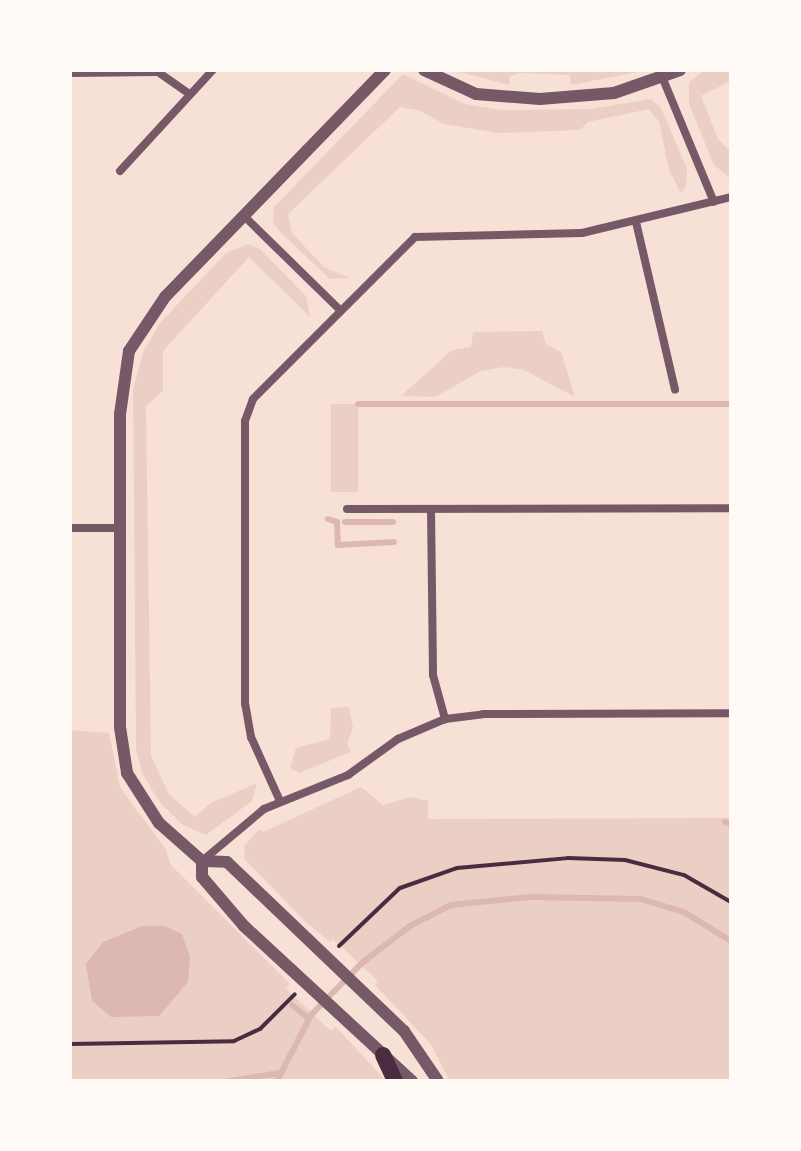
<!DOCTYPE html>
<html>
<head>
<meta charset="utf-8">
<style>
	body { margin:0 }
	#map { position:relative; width:801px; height:1151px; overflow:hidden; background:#f7e1d7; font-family:"Golos Text",sans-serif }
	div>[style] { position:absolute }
	.green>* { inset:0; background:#ebcfc5; transform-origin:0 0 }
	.water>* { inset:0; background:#dcb8b0 }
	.stream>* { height:6px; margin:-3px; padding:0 3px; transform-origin:3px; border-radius:3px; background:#dcb8b0 }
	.path>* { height:4px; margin:-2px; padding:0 2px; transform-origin:2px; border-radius:2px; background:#4a2c40 }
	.minor>* { height:8px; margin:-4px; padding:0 4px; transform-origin:4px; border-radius:4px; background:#755966 }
	.tertiary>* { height:12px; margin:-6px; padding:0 6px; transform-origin:6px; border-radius:6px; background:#755966 }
	.primary>* { height:16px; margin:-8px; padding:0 8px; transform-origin:8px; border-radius:8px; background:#4a2c40 }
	span { translate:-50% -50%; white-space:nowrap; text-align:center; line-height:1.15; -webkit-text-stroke:8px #fffaf5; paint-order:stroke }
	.frame { position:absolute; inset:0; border:72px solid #fffaf5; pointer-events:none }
</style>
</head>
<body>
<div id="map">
	<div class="green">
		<i style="clip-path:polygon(452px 70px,648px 70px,571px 85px,570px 75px,520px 73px,510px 76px,509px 85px)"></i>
		<i style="clip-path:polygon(705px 70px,731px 70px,731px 81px,701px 96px,718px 139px,731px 152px,731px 179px,714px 165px,689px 104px,689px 82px)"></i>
		<i style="clip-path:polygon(403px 74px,465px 104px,502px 110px,591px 109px,651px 99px,661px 108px,687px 169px,686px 187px,681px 193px,669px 170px,659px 122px,649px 109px,588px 122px,580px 130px,498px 133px,444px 124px,418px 110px,400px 107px,288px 214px,292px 233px,324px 267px,350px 278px,330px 279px,280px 232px,273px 222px,274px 207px)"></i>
		<i style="clip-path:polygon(248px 244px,260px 249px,306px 296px,310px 317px,249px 257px,163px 351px,163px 391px,146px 406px,151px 756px,169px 794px,195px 817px,211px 803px,257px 783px,252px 801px,206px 835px,183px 825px,161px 804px,142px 773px,136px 748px,133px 390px,143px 352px,160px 323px,226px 253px)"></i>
		<i style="clip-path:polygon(542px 331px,546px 344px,561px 352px,575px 397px,524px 370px,504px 367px,481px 371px,435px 397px,401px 396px,452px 350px,471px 347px,473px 332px)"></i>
		<i style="left:331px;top:404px;width:27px;height:88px"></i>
		<i style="clip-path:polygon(349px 707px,353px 727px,347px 744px,351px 752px,299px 773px,290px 768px,296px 748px,330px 739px,331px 708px)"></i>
		<i style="clip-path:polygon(70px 730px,109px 733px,120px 787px,166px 850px,171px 865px,290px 984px,286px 989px,331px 1031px,336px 1027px,386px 1081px,70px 1081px)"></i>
		<i style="clip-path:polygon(361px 787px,383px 805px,411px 797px,428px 801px,428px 819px,731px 818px,731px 1081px,450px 1081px,430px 1043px,375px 985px,378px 981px,333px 939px,330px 942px,309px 925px,244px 859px,245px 845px,259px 829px,263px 832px)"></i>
	</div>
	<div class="water">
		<i style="clip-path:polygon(142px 926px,165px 926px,182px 934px,190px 957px,188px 982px,159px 1016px,111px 1017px,92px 1001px,86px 964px,103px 942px)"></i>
	</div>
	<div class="stream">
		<i style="left:358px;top:404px;width:373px"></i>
		<i style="left:328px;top:519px;width:9px;rotate:18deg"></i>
		<i style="left:337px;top:522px;width:23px;rotate:88deg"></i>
		<i style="left:338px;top:545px;width:56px;rotate:-3.1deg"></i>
		<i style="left:345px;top:522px;width:48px"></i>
		<i style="left:725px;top:822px;width:6px;rotate:18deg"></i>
		<i style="left:292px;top:1005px;width:22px;rotate:39deg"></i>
		<i style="left:230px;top:1081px;width:50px;rotate:-9.3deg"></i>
		<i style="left:277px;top:1081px;width:74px;rotate:-62.7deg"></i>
		<i style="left:311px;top:1015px;width:74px;rotate:-45.5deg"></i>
		<i style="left:363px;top:962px;width:59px;rotate:-37.5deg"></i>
		<i style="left:410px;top:926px;width:46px;rotate:-27.1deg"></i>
		<i style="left:451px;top:905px;width:79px;rotate:-5.8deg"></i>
		<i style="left:530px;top:897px;width:111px;rotate:1deg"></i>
		<i style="left:641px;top:899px;width:45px;rotate:16.8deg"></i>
		<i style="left:684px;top:912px;width:55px;rotate:31.7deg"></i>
	</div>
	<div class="path">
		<i style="left:339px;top:946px;width:84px;rotate:-43.6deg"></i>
		<i style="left:400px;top:888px;width:60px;rotate:-19.3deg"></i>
		<i style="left:457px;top:868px;width:111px;rotate:-5.1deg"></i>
		<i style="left:568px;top:858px;width:57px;rotate:2deg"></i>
		<i style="left:625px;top:860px;width:61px;rotate:14.3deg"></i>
		<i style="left:684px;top:875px;width:54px;rotate:29.9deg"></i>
		<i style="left:70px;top:1044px;width:164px;rotate:-1deg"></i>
		<i style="left:234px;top:1041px;width:29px;rotate:-25deg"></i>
		<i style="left:260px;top:1029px;width:49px;rotate:-45deg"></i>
	</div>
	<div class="minor">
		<i style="left:70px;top:73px;width:88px;rotate:-0.7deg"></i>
		<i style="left:158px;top:72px;width:38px;rotate:35deg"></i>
		<i style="left:663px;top:79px;width:133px;rotate:67.5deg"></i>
		<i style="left:120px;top:171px;width:137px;rotate:-47.4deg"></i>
		<i style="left:244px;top:216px;width:134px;rotate:44.4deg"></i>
		<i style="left:636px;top:222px;width:172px;rotate:76.9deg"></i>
		<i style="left:347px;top:509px;width:384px;rotate:-0.1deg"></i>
		<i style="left:431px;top:509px;width:166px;rotate:89.3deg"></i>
		<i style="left:433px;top:675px;width:46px;rotate:74.7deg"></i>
		<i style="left:70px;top:528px;width:50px"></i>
		<i style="left:280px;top:801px;width:70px;rotate:-114.4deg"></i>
		<i style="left:251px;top:737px;width:34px;rotate:-100deg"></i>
		<i style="left:245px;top:704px;width:283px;rotate:-90deg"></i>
		<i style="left:245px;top:421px;width:23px;rotate:-70deg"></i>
		<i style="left:253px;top:399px;width:229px;rotate:-45deg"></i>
		<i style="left:415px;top:237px;width:167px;rotate:-1.4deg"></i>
		<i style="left:582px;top:233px;width:153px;rotate:-13.6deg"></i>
		<i style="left:202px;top:861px;width:81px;rotate:-40deg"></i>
		<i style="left:264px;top:809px;width:91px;rotate:-22deg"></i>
		<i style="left:348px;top:775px;width:62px;rotate:-35.8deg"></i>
		<i style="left:398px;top:739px;width:51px;rotate:-23.1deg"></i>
		<i style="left:445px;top:719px;width:38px;rotate:-7deg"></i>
		<i style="left:483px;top:714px;width:248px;rotate:-0.2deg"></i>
	</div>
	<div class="tertiary">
		<i style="left:385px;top:70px;width:316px;rotate:134.1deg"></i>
		<i style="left:165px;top:297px;width:65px;rotate:123.7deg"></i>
		<i style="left:129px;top:351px;width:64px;rotate:98.1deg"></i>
		<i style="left:120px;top:414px;width:313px;rotate:90deg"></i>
		<i style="left:120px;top:727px;width:47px;rotate:81.3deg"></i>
		<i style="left:127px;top:773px;width:59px;rotate:57.4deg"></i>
		<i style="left:159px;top:823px;width:57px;rotate:41.5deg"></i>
		<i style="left:202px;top:861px;width:25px;rotate:2deg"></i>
		<i style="left:227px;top:862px;width:245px;rotate:43.7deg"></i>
		<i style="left:404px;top:1031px;width:60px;rotate:55.8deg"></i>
		<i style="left:424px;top:70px;width:57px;rotate:24.8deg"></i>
		<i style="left:476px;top:94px;width:64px;rotate:4.5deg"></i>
		<i style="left:540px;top:99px;width:74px;rotate:-4.6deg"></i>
		<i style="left:614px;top:93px;width:70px;rotate:-19.2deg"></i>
		<i style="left:202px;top:861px;width:16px;rotate:90deg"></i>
		<i style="left:202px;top:877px;width:65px;rotate:49.4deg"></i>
		<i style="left:244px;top:926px;width:229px;rotate:42.7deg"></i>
	</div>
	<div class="primary">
		<i style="left:383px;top:1055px;width:29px;rotate:65deg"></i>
	</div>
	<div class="frame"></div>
</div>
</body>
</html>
